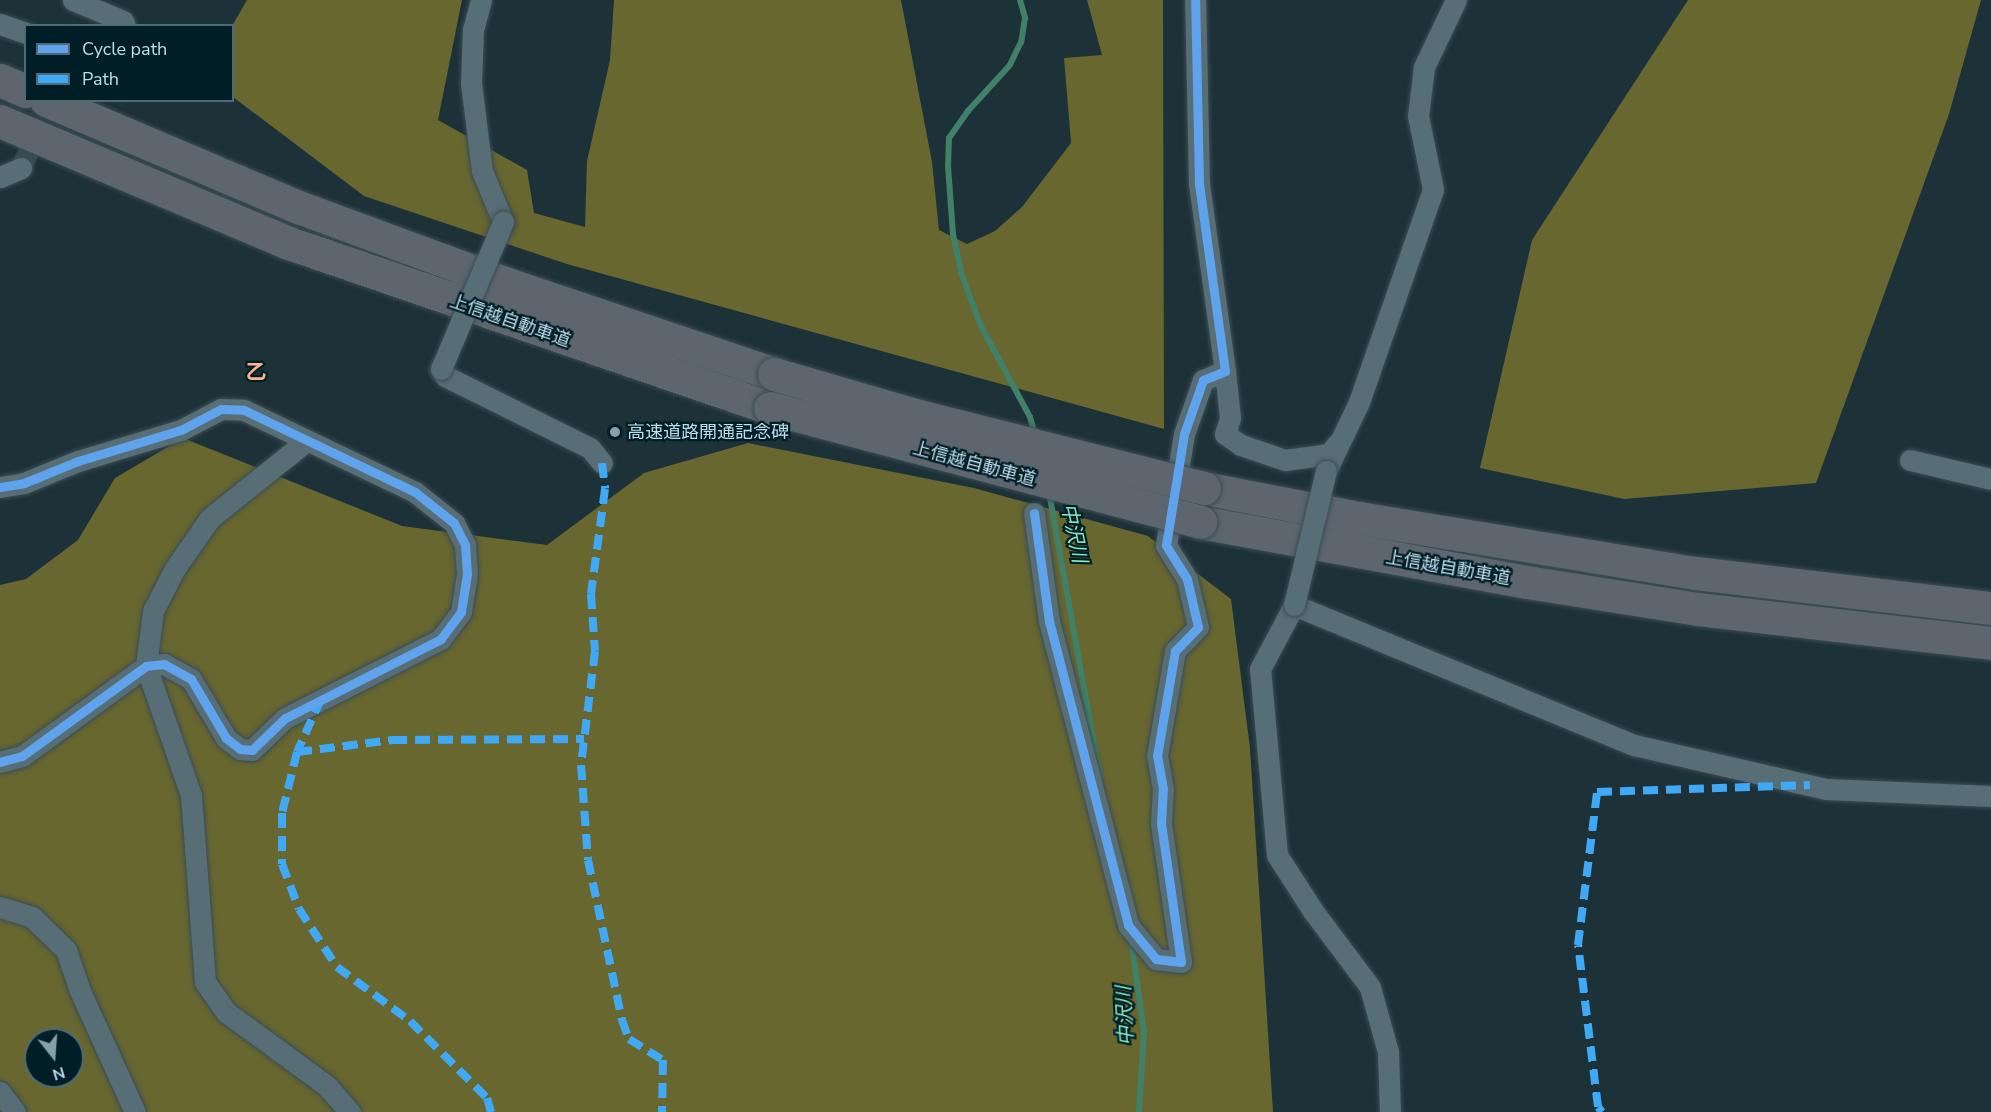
<!DOCTYPE html>
<html>
<head>
<meta charset="utf-8">
<style>
	body { margin:0 }
	#map { position:relative; width:1991px; height:1112px; overflow:hidden; background:#1d3138; font-family:"Nunito Sans","Noto Sans JP",sans-serif }
	div>[style] { position:absolute }
	.forest>* { inset:0; background:#686730 }
	.stream>* { height:6px; margin:-3px; padding:0 3px; transform-origin:3px; border-radius:3px; background:#408168 }
	.minor-tunnel>* { height:21px; margin-top:-10.5px; transform-origin:0; background:repeating-linear-gradient(90deg,#354b53 0 21px,transparent 0 31px) }
	.roads { filter:drop-shadow(0 0 2px #3b4c53) drop-shadow(0 0 2px #3b4c53) }
	.minor>* { height:21px; margin:-10.5px; padding:0 10.5px; transform-origin:10.5px; border-radius:10.5px; background:#586e76 }
	.motorway>* { height:33px; margin:-16.5px; padding:0 16.5px; transform-origin:16.5px; border-radius:16.5px; background:#5d666f }
	.bridges { filter:drop-shadow(0 0 2px #3b4c53) drop-shadow(0 0 2px #3b4c53) }
	.minor-bridge>* { height:21px; margin:-10.5px; padding:0 10.5px; transform-origin:10.5px; border-radius:10.5px; background:#586e76 }
	.motorway-bridge>* { height:33px; margin:-16.5px; padding:0 16.5px; transform-origin:16.5px; border-radius:16.5px; background:#5d666f }
	.quiet>* { height:8px; margin-top:-4px; transform-origin:0; background:repeating-linear-gradient(90deg,#3fa9f5 0 15px,transparent 0 23px) }
	.cycleway>* { height:9px; margin:-4.5px; padding:0 4.5px; transform-origin:4.5px; border-radius:4.5px; background:#60a3ed }
	.dots>* { width:16px; height:16px; translate:-50% -50%; box-sizing:border-box; border:3px solid #011d26; border-radius:50% }
	span { translate:-50% -50%; white-space:nowrap; text-align:center; line-height:1.15; -webkit-text-stroke:4.5px #011d26; paint-order:stroke }
	.street-label { font-size:18px; color:#bedeeb }
	.poi-label { font-size:18px; color:#bedeeb }
	.left { translate:0 -50%; text-align:left }
	.water-label { font-size:20px; color:#86ecc1; font-style:italic }
	.quarter-label { font-size:21px; color:#fdb190; font-weight:700 }
	.legend { position:absolute; left:24px; top:24px; width:210px; height:78px; box-sizing:border-box; background:#011d26; border:2px solid #4d6a75; margin:0; padding:8px 10px; list-style:none; font-size:18px; color:#bedeeb }
	.legend li { display:flex; align-items:center; gap:12px; height:30px }
	.legend b { width:30px; border:2px solid #4d6a75 }
	.north { position:absolute; left:24px; top:1028px; width:60px; height:60px; box-sizing:border-box; background:#011d26; border:2px solid #4d6a75; border-radius:50%; rotate:163deg; font-size:16px; font-weight:700; line-height:24px; text-align:center; color:#bedeeb }
	.north::after { content:''; display:block; margin:auto; width:21px; height:27px; background:#86a1ac; clip-path:polygon(50% 0,100% 100%,50% 72%,0 100%) }
</style>
</head>
<body>
<div id="map">
	<div class="forest">
		<i style="clip-path:polygon(247px 0,462px 0,438px 120px,527px 170px,534px 213px,585px 227px,587px 161px,610px 60px,614px 0,901px 0,932px 162px,939px 230px,967px 244px,995px 231px,1022px 207px,1071px 143px,1064px 58px,1102px 55px,1087px 0,1163px 0,1164px 429px,567px 264px,364px 196px,233px 97px,232px 26px)"></i>
		<i style="clip-path:polygon(1688px 0,1981px 0,1949px 114px,1816px 483px,1624px 499px,1480px 468px,1532px 240px)"></i>
		<i style="clip-path:polygon(evenodd,183px 438px,402px 526px,547px 545px,644px 473px,748px 443px,974px 488px,1148px 536px,1231px 599px,1250px 748px,1273px 1112px,0 1112px,0 585px,26px 579px,78px 540px,115px 478px,183px 438px,36px 1040px,72px 1040px,72px 1076px,36px 1076px,36px 1040px)"></i>
	</div>
	<div class="stream">
		<i style="left:1020px;top:0;width:19px;rotate:74deg"></i>
		<i style="left:1025px;top:18px;width:24px;rotate:99deg"></i>
		<i style="left:1021px;top:42px;width:25px;rotate:116deg"></i>
		<i style="left:1010px;top:65px;width:62px;rotate:132.4deg"></i>
		<i style="left:968px;top:111px;width:33px;rotate:125deg"></i>
		<i style="left:949px;top:138px;width:28px;rotate:92deg"></i>
		<i style="left:948px;top:166px;width:68px;rotate:85.8deg"></i>
		<i style="left:953px;top:234px;width:40px;rotate:78deg"></i>
		<i style="left:961px;top:273px;width:57px;rotate:69.3deg"></i>
		<i style="left:981px;top:326px;width:103px;rotate:61.7deg"></i>
		<i style="left:1030px;top:417px;width:19px;rotate:74deg"></i>
		<i style="left:1049px;top:492px;width:290px;rotate:79.9deg"></i>
		<i style="left:1131px;top:940px;width:92px;rotate:81.9deg"></i>
		<i style="left:1144px;top:1031px;width:81px;rotate:93.5deg"></i>
	</div>
	<div class="minor-tunnel">
		<i style="left:21px;top:168px;width:75px;rotate:-65.5deg"></i>
	</div>
	<div class="roads">
		<div class="minor">
			<i style="left:73px;top:0;width:54px;rotate:22.8deg"></i>
			<i style="left:123px;top:21px;width:5px;rotate:68deg"></i>
			<i style="left:481px;top:0;width:30px;rotate:105deg"></i>
			<i style="left:473px;top:29px;width:54px;rotate:92.1deg"></i>
			<i style="left:471px;top:83px;width:89px;rotate:82.9deg"></i>
			<i style="left:482px;top:171px;width:55px;rotate:67.6deg"></i>
			<i style="left:0;top:24px;width:28px;rotate:19deg"></i>
			<i style="left:0;top:177px;width:23px;rotate:-23deg"></i>
			<i style="left:441px;top:369px;width:8px;rotate:60deg"></i>
			<i style="left:445px;top:376px;width:162px;rotate:26.4deg"></i>
			<i style="left:590px;top:448px;width:19px;rotate:51deg"></i>
			<i style="left:1225px;top:371px;width:47px;rotate:83.9deg"></i>
			<i style="left:1230px;top:418px;width:17px;rotate:107deg"></i>
			<i style="left:1225px;top:434px;width:19px;rotate:35deg"></i>
			<i style="left:1241px;top:445px;width:46px;rotate:18.8deg"></i>
			<i style="left:1285px;top:460px;width:44px;rotate:-7.8deg"></i>
			<i style="left:1329px;top:454px;width:14px;rotate:-51deg"></i>
			<i style="left:305px;top:442px;width:122px;rotate:141.3deg"></i>
			<i style="left:210px;top:518px;width:63px;rotate:124.7deg"></i>
			<i style="left:174px;top:570px;width:46px;rotate:117.1deg"></i>
			<i style="left:153px;top:611px;width:55px;rotate:97.3deg"></i>
			<i style="left:146px;top:666px;width:137px;rotate:70.8deg"></i>
			<i style="left:191px;top:795px;width:188px;rotate:85.7deg"></i>
			<i style="left:205px;top:982px;width:37px;rotate:55deg"></i>
			<i style="left:226px;top:1012px;width:125px;rotate:36.2deg"></i>
			<i style="left:327px;top:1086px;width:35px;rotate:49deg"></i>
			<i style="left:1910px;top:460px;width:83px;rotate:13.2deg"></i>
			<i style="left:1326px;top:471px;width:76px;rotate:-64.4deg"></i>
			<i style="left:1359px;top:402px;width:225px;rotate:-70.8deg"></i>
			<i style="left:1433px;top:189px;width:75px;rotate:-101.6deg"></i>
			<i style="left:1418px;top:116px;width:49px;rotate:-83deg"></i>
			<i style="left:1424px;top:67px;width:74px;rotate:-64.5deg"></i>
			<i style="left:0;top:487px;width:24px;rotate:-9deg"></i>
			<i style="left:24px;top:483px;width:58px;rotate:-22.2deg"></i>
			<i style="left:78px;top:461px;width:108px;rotate:-16.8deg"></i>
			<i style="left:181px;top:430px;width:45px;rotate:-27.7deg"></i>
			<i style="left:221px;top:409px;width:23px;rotate:2deg"></i>
			<i style="left:244px;top:410px;width:190px;rotate:25.6deg"></i>
			<i style="left:415px;top:492px;width:50px;rotate:38.5deg"></i>
			<i style="left:454px;top:523px;width:25px;rotate:63deg"></i>
			<i style="left:465px;top:545px;width:29px;rotate:86deg"></i>
			<i style="left:467px;top:574px;width:38px;rotate:99deg"></i>
			<i style="left:461px;top:612px;width:34px;rotate:127deg"></i>
			<i style="left:441px;top:639px;width:175px;rotate:153.1deg"></i>
			<i style="left:285px;top:718px;width:46px;rotate:135.9deg"></i>
			<i style="left:252px;top:750px;width:12px;rotate:-175deg"></i>
			<i style="left:240px;top:749px;width:18px;rotate:-142deg"></i>
			<i style="left:226px;top:738px;width:69px;rotate:-120.7deg"></i>
			<i style="left:191px;top:679px;width:31px;rotate:-151deg"></i>
			<i style="left:164px;top:664px;width:18px;rotate:174deg"></i>
			<i style="left:146px;top:666px;width:153px;rotate:144deg"></i>
			<i style="left:22px;top:756px;width:23px;rotate:165deg"></i>
			<i style="left:1034px;top:513px;width:109px;rotate:82.1deg"></i>
			<i style="left:1049px;top:621px;width:314px;rotate:75.4deg"></i>
			<i style="left:1128px;top:925px;width:44px;rotate:50.5deg"></i>
			<i style="left:1156px;top:959px;width:25px;rotate:7deg"></i>
			<i style="left:1181px;top:962px;width:139px;rotate:-98.2deg"></i>
			<i style="left:1161px;top:824px;width:35px;rotate:-87deg"></i>
			<i style="left:1163px;top:789px;width:34px;rotate:-100deg"></i>
			<i style="left:1157px;top:756px;width:107px;rotate:-80.3deg"></i>
			<i style="left:1175px;top:651px;width:33px;rotate:-46deg"></i>
			<i style="left:1198px;top:627px;width:49px;rotate:-102.9deg"></i>
			<i style="left:1187px;top:579px;width:40px;rotate:-122deg"></i>
			<i style="left:1166px;top:545px;width:112px;rotate:-80.8deg"></i>
			<i style="left:1184px;top:434px;width:57px;rotate:-70.6deg"></i>
			<i style="left:1203px;top:380px;width:24px;rotate:-22deg"></i>
			<i style="left:1225px;top:371px;width:189px;rotate:-97.9deg"></i>
			<i style="left:1199px;top:184px;width:184px;rotate:-91.2deg"></i>
			<i style="left:0;top:907px;width:34px;rotate:17deg"></i>
			<i style="left:32px;top:917px;width:47px;rotate:44.1deg"></i>
			<i style="left:66px;top:950px;width:43px;rotate:71.1deg"></i>
			<i style="left:80px;top:991px;width:133px;rotate:65.6deg"></i>
			<i style="left:0;top:1092px;width:25px;rotate:53deg"></i>
			<i style="left:1390px;top:1112px;width:60px;rotate:-91.9deg"></i>
			<i style="left:1388px;top:1052px;width:67px;rotate:-105.5deg"></i>
			<i style="left:1370px;top:987px;width:95px;rotate:-126.9deg"></i>
			<i style="left:1313px;top:911px;width:67px;rotate:-122.7deg"></i>
			<i style="left:1277px;top:855px;width:187px;rotate:-95.2deg"></i>
			<i style="left:1260px;top:669px;width:72px;rotate:-62deg"></i>
			<i style="left:1294px;top:605px;width:368px;rotate:22.4deg"></i>
			<i style="left:1634px;top:745px;width:197px;rotate:12.9deg"></i>
			<i style="left:1826px;top:789px;width:165px;rotate:2.4deg"></i>
		</div>
		<div class="motorway">
			<i style="left:0;top:80px;width:28px;rotate:23deg"></i>
			<i style="left:46px;top:100px;width:277px;rotate:23deg"></i>
			<i style="left:301px;top:208px;width:223px;rotate:20.2deg"></i>
			<i style="left:510px;top:285px;width:279px;rotate:18.6deg"></i>
			<i style="left:0;top:121px;width:311px;rotate:22.9deg"></i>
			<i style="left:286px;top:242px;width:512px;rotate:18.93deg"></i>
			<i style="left:1204px;top:488px;width:158px;rotate:11deg"></i>
			<i style="left:1359px;top:518px;width:341px;rotate:9.3deg"></i>
			<i style="left:1696px;top:573px;width:297px;rotate:6.8deg"></i>
			<i style="left:1200px;top:522px;width:332px;rotate:10.4deg"></i>
			<i style="left:1527px;top:582px;width:173px;rotate:9deg"></i>
			<i style="left:1698px;top:609px;width:295px;rotate:6.6deg"></i>
		</div>
	</div>
	<div class="bridges">
		<div class="minor-bridge">
			<i style="left:441px;top:369px;width:160px;rotate:-67.1deg"></i>
			<i style="left:1294px;top:605px;width:138px;rotate:-76.6deg"></i>
		</div>
		<div class="motorway-bridge">
			<i style="left:774px;top:374px;width:147px;rotate:16.2deg"></i>
			<i style="left:915px;top:415px;width:298px;rotate:14.2deg"></i>
			<i style="left:770px;top:408px;width:445px;rotate:14.8deg"></i>
		</div>
	</div>
	<div class="quiet">
		<i style="left:602px;top:463px;width:26px;rotate:83deg"></i>
		<i style="left:605px;top:489px;width:106px;rotate:97.6deg"></i>
		<i style="left:591px;top:594px;width:57px;rotate:86deg"></i>
		<i style="left:595px;top:651px;width:115px;rotate:97deg"></i>
		<i style="left:581px;top:765px;width:95px;rotate:85.8deg"></i>
		<i style="left:588px;top:860px;width:164px;rotate:78deg"></i>
		<i style="left:622px;top:1020px;width:20px;rotate:70deg"></i>
		<i style="left:629px;top:1039px;width:40px;rotate:32deg"></i>
		<i style="left:663px;top:1060px;width:52px;rotate:91.1deg"></i>
		<i style="left:321px;top:699px;width:58px;rotate:114.4deg"></i>
		<i style="left:297px;top:752px;width:63px;rotate:103.8deg"></i>
		<i style="left:282px;top:813px;width:51px;rotate:90deg"></i>
		<i style="left:282px;top:864px;width:48px;rotate:69.3deg"></i>
		<i style="left:299px;top:909px;width:69px;rotate:56.8deg"></i>
		<i style="left:337px;top:967px;width:91px;rotate:36.5deg"></i>
		<i style="left:410px;top:1021px;width:109px;rotate:45deg"></i>
		<i style="left:487px;top:1098px;width:15px;rotate:74deg"></i>
		<i style="left:297px;top:752px;width:96px;rotate:-7.2deg"></i>
		<i style="left:392px;top:740px;width:192px;rotate:-0.3deg"></i>
		<i style="left:1602px;top:1112px;width:6px;rotate:-129deg"></i>
		<i style="left:1598px;top:1107px;width:163px;rotate:-97deg"></i>
		<i style="left:1578px;top:945px;width:154px;rotate:-82.9deg"></i>
		<i style="left:1597px;top:792px;width:213px;rotate:-1.9deg"></i>
	</div>
	<div class="cycleway">
		<i style="left:0;top:487px;width:24px;rotate:-9deg"></i>
		<i style="left:24px;top:483px;width:58px;rotate:-22.2deg"></i>
		<i style="left:78px;top:461px;width:108px;rotate:-16.8deg"></i>
		<i style="left:181px;top:430px;width:45px;rotate:-27.7deg"></i>
		<i style="left:221px;top:409px;width:23px;rotate:2deg"></i>
		<i style="left:244px;top:410px;width:190px;rotate:25.6deg"></i>
		<i style="left:415px;top:492px;width:50px;rotate:38.5deg"></i>
		<i style="left:454px;top:523px;width:25px;rotate:63deg"></i>
		<i style="left:465px;top:545px;width:29px;rotate:86deg"></i>
		<i style="left:467px;top:574px;width:38px;rotate:99deg"></i>
		<i style="left:461px;top:612px;width:34px;rotate:127deg"></i>
		<i style="left:441px;top:639px;width:175px;rotate:153.1deg"></i>
		<i style="left:285px;top:718px;width:46px;rotate:135.9deg"></i>
		<i style="left:252px;top:750px;width:12px;rotate:-175deg"></i>
		<i style="left:240px;top:749px;width:18px;rotate:-142deg"></i>
		<i style="left:226px;top:738px;width:69px;rotate:-120.7deg"></i>
		<i style="left:191px;top:679px;width:31px;rotate:-151deg"></i>
		<i style="left:164px;top:664px;width:18px;rotate:174deg"></i>
		<i style="left:146px;top:666px;width:153px;rotate:144deg"></i>
		<i style="left:22px;top:756px;width:23px;rotate:165deg"></i>
		<i style="left:1034px;top:513px;width:109px;rotate:82.1deg"></i>
		<i style="left:1049px;top:621px;width:314px;rotate:75.4deg"></i>
		<i style="left:1128px;top:925px;width:44px;rotate:50.5deg"></i>
		<i style="left:1156px;top:959px;width:25px;rotate:7deg"></i>
		<i style="left:1181px;top:962px;width:139px;rotate:-98.2deg"></i>
		<i style="left:1161px;top:824px;width:35px;rotate:-87deg"></i>
		<i style="left:1163px;top:789px;width:34px;rotate:-100deg"></i>
		<i style="left:1157px;top:756px;width:107px;rotate:-80.3deg"></i>
		<i style="left:1175px;top:651px;width:33px;rotate:-46deg"></i>
		<i style="left:1198px;top:627px;width:49px;rotate:-102.9deg"></i>
		<i style="left:1187px;top:579px;width:40px;rotate:-122deg"></i>
		<i style="left:1166px;top:545px;width:112px;rotate:-80.8deg"></i>
		<i style="left:1184px;top:434px;width:57px;rotate:-70.6deg"></i>
		<i style="left:1203px;top:380px;width:24px;rotate:-22deg"></i>
		<i style="left:1225px;top:371px;width:189px;rotate:-97.9deg"></i>
		<i style="left:1199px;top:184px;width:184px;rotate:-91.2deg"></i>
	</div>
	<div class="dots">
		<i style="left:615px;top:432px;background:#86a1ac"></i>
	</div>
	<div class="street-label">
		<span style="left:510px;top:321px;rotate:19deg">上信越自動車道</span>
		<span style="left:974px;top:464px;rotate:15deg">上信越自動車道</span>
		<span style="left:1448px;top:568px;rotate:10deg">上信越自動車道</span>
	</div>
	<div class="poi-label">
		<span class="left" style="left:627px;top:432px">高速道路開通記念碑</span>
	</div>
	<div class="water-label">
		<span style="left:1074px;top:533px;rotate:78deg">中沢川</span>
		<span style="left:1125px;top:1016px;rotate:-93deg">中沢川</span>
	</div>
	<div class="quarter-label">
		<span style="left:256px;top:372px">乙</span>
	</div>
	<ul class="legend">
	<li><b style="height:8px;background:#60a3ed"></b>Cycle path</li>
	<li><b style="height:8px;background:#3fa9f5"></b>Path</li>
	</ul>
	<div class="north">N</div>
</div>
</body>
</html>
